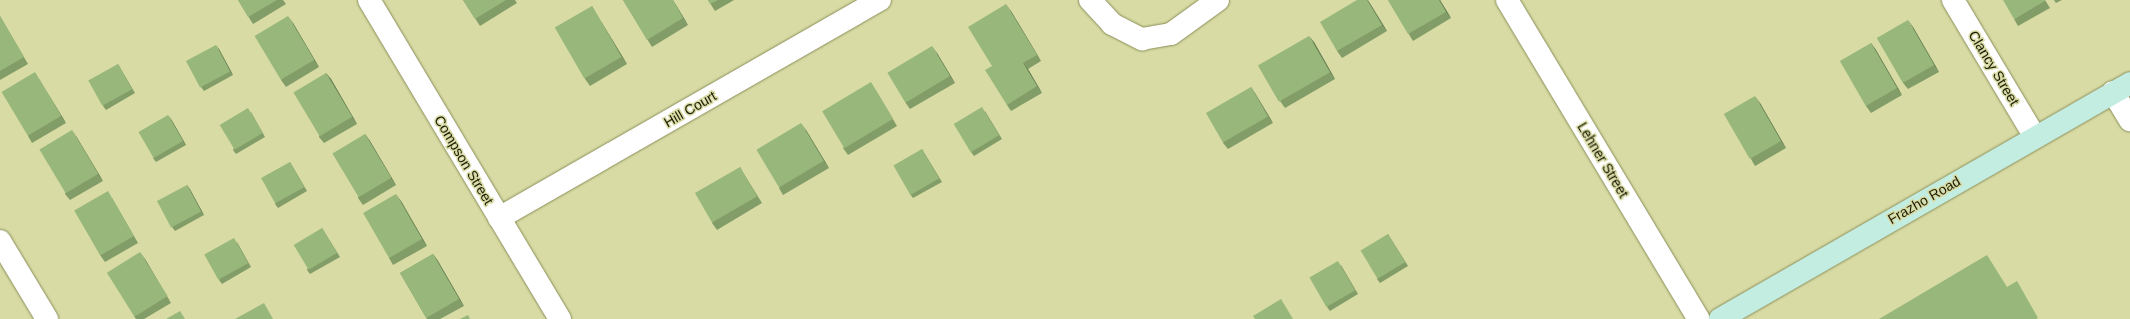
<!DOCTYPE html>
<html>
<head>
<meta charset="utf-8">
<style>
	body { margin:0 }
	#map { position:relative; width:2130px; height:319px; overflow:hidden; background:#d8dba4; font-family:Helvetica,sans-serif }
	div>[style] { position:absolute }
	.roads { filter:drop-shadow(0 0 1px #8c8f5b) drop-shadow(0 0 1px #8c8f5b) }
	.street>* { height:22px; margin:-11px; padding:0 11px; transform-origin:11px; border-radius:11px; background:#fff }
	.secondary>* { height:22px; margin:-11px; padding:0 11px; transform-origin:11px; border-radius:11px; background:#c4ede2 }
	.wall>* { inset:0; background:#839d69 }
	.shaded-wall>* { inset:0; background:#6a8055 }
	.building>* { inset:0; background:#98b77a; transform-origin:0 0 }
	span { translate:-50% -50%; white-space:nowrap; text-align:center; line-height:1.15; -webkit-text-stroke:3px #d8dba4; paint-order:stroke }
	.street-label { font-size:14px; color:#1c1c07 }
</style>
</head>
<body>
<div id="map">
	<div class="roads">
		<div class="street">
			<i style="left:369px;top:0;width:372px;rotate:59.1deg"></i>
			<i style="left:1090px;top:0;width:33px;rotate:47deg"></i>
			<i style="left:1112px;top:24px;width:34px;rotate:27deg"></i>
			<i style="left:1142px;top:39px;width:29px;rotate:-10deg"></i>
			<i style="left:1171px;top:34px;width:58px;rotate:-35.9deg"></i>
			<i style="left:1507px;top:0;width:372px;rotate:59deg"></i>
			<i style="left:1953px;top:0;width:160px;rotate:59.1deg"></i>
			<i style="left:2113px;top:92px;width:33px;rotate:59deg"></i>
			<i style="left:499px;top:218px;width:439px;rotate:-29.8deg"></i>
			<i style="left:0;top:241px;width:91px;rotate:58.9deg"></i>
		</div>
		<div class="secondary">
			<i style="left:1720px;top:319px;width:473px;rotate:-29.9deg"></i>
		</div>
	</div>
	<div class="wall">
		<i style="clip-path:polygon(238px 0,283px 0,286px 4px,253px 24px)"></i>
		<i style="clip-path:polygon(463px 0,515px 0,517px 3px,480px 26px)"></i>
		<i style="clip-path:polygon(623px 0,673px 0,688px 25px,652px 47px)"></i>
		<i style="clip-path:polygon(708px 0,734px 0,715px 11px)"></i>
		<i style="clip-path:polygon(1357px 0,1368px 0,1387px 31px,1342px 58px,1337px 51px)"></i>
		<i style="clip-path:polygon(1388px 0,1440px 0,1451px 18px,1413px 41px)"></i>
		<i style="clip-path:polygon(2045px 0,2050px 8px,2018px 26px,2014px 19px)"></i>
		<i style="clip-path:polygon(2054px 0,2062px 0,2056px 3px)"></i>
		<i style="clip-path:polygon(592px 6px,596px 13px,627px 64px,590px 86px,585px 79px)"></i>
		<i style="clip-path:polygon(1011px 11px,1041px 61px,1028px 69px,1042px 93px,1011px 111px,1007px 105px,992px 66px)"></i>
		<i style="clip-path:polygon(0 16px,28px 64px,0 80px)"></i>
		<i style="clip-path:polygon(293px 23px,319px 67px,286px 87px,281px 80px)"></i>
		<i style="clip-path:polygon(1913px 27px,1939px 72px,1908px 89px,1903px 83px)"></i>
		<i style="clip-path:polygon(1314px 42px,1335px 79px,1285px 108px,1280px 101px)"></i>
		<i style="clip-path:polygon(1871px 43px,1876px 50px,1902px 95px,1871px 113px,1866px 106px)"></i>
		<i style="clip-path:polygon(219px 49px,233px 75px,204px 91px,201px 87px)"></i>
		<i style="clip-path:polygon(937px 53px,955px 83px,910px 109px,905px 102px)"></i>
		<i style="clip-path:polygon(118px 64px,135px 93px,106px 110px,103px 106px)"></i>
		<i style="clip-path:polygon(326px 73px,331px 79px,357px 124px,324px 143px,319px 137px)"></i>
		<i style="clip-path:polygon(39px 79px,66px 123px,32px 143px,28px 136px)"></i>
		<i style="clip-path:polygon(1251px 87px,1273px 123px,1228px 149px,1223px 143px)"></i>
		<i style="clip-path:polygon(875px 89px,897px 126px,848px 155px,843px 148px)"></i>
		<i style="clip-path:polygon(1760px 103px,1786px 148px,1755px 166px,1751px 159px)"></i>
		<i style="clip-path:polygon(985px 111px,1002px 139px,974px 156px,971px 152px)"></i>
		<i style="clip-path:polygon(251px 112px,265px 137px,236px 154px,233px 150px)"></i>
		<i style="clip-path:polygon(171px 119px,186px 145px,156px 162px,153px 158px)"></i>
		<i style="clip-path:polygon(806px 130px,829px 168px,783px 195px,779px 188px)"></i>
		<i style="clip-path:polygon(365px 134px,370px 141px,396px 185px,363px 205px,358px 198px)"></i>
		<i style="clip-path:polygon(76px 136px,103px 181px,70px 200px,65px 194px)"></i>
		<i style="clip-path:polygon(922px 149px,942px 182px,913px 198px,910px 194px)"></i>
		<i style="clip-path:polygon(290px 162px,307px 191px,278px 208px,275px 204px)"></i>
		<i style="clip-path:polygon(740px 167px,744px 174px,762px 203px,717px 230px,712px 223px)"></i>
		<i style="clip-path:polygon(187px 185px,204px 215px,175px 231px,172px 227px)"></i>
		<i style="clip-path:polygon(112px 198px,138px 243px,105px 262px,100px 255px)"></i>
		<i style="clip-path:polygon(401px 201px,427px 246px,393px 265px,389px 258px)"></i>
		<i style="clip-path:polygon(322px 228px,340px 257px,310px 274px,307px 270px)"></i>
		<i style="clip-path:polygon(1388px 234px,1408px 266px,1380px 283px,1377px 279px)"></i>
		<i style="clip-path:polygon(237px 242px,251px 267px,222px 284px,219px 280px)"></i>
		<i style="clip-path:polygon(433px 254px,438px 261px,464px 306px,440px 319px,427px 319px,400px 273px)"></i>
		<i style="clip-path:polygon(145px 259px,171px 303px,144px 319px,136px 319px,134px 316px)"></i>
		<i style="clip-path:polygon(1341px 265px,1358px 294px,1330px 311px,1327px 307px)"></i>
	</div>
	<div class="shaded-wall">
		<i style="clip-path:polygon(673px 0,688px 25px,683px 18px)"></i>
		<i style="clip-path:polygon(1367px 0,1369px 2px,1387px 31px,1382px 25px)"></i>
		<i style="clip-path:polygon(1439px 0,1440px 0,1451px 18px,1446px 12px)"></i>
		<i style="clip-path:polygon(1006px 4px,1011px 11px,1041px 61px,1037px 55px)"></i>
		<i style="clip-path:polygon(592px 6px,596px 13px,627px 64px,622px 57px)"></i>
		<i style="clip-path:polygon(288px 16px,293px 23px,319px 67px,314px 60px)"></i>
		<i style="clip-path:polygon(1908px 20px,1913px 27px,1939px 72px,1934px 65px)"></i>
		<i style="clip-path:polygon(1309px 36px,1314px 42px,1335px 79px,1330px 72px)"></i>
		<i style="clip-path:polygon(1871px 43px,1876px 50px,1902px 95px,1897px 88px)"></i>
		<i style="clip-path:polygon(216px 45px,219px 49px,233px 75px,230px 71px)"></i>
		<i style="clip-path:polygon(932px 46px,937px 53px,955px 83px,950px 76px)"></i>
		<i style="clip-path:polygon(1023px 63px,1028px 69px,1042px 93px,1037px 86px)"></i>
		<i style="clip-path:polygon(35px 72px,39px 79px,66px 123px,61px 116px)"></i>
		<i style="clip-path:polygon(326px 73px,331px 79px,357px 124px,352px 117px)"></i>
		<i style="clip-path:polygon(1251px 87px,1255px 93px,1273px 123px,1268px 116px)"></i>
		<i style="clip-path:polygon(1755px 96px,1760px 103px,1786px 148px,1781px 141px)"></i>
		<i style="clip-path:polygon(168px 115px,171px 119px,186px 145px,183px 141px)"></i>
		<i style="clip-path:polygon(801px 123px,806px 130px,829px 168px,824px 161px)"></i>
		<i style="clip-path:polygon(72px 130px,76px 136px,103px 181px,98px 174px)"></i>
		<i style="clip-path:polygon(365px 134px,370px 141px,396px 185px,391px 178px)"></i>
		<i style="clip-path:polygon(187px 185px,190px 189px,204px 215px,201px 211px)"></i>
		<i style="clip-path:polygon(396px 194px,401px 201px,427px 246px,422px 239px)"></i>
		<i style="clip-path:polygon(140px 252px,145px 259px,171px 303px,167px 296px)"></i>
		<i style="clip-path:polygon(433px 254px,438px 261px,464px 306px,459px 299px)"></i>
	</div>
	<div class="building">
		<i style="clip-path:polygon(238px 0,277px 0,248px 17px)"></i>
		<i style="clip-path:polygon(463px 0,506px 0,475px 19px)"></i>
		<i style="clip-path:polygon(623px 0,673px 0,683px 18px,647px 40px)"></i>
		<i style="clip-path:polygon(708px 0,718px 0,710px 4px)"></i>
		<i style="clip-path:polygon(1357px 0,1367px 0,1382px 25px,1337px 51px,1320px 22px)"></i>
		<i style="clip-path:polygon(1388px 0,1439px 0,1446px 12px,1408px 34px)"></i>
		<i style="clip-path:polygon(2003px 0,2044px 0,2045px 1px,2014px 19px)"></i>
		<i style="clip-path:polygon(1006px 4px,1037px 55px,1023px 63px,1037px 86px,1007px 105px,985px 70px,992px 66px,968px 27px)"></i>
		<i style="left:592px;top:6px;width:59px;height:43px;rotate:60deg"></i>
		<i style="clip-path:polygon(0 16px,24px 57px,0 71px)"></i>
		<i style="left:288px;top:16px;width:51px;height:39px;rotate:59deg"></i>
		<i style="left:1908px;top:20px;width:52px;height:36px;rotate:60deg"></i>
		<i style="left:1309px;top:36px;width:42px;height:59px;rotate:60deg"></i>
		<i style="left:1871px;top:43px;width:52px;height:36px;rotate:60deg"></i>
		<i style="left:216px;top:45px;width:30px;height:34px;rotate:62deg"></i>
		<i style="left:932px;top:46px;width:35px;height:52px;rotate:59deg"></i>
		<i style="left:118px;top:64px;width:29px;height:34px;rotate:61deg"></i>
		<i style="left:35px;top:72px;width:51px;height:39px;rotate:59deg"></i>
		<i style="left:326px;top:73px;width:51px;height:38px;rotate:59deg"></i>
		<i style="left:871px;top:82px;width:43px;height:57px;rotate:59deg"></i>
		<i style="left:1251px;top:87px;width:34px;height:52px;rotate:60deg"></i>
		<i style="left:1755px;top:96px;width:52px;height:36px;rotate:60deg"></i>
		<i style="left:982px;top:107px;width:33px;height:33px;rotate:59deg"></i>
		<i style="left:248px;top:108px;width:29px;height:33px;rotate:59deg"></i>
		<i style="left:168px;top:115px;width:30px;height:34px;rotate:60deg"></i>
		<i style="left:801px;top:123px;width:44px;height:52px;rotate:59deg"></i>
		<i style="left:72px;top:130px;width:51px;height:38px;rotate:59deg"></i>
		<i style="left:365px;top:134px;width:51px;height:38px;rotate:59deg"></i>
		<i style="left:922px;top:149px;width:34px;height:33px;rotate:60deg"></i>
		<i style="left:290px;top:162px;width:29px;height:33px;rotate:61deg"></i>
		<i style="left:740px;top:167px;width:34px;height:52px;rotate:60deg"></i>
		<i style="left:187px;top:185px;width:30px;height:34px;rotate:62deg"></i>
		<i style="left:108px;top:191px;width:52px;height:39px;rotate:60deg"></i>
		<i style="left:396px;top:194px;width:52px;height:38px;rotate:60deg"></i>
		<i style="left:322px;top:228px;width:29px;height:33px;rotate:59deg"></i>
		<i style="left:1388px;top:234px;width:33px;height:32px;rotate:59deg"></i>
		<i style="left:234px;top:238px;width:29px;height:34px;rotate:61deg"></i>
		<i style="left:140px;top:252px;width:52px;height:39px;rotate:58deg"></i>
		<i style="left:433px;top:254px;width:52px;height:38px;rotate:60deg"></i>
		<i style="clip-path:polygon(1987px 255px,2007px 287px,2017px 281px,2038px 318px,2036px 319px,1879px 319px)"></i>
		<i style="left:1338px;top:261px;width:34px;height:33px;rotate:60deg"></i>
		<i style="clip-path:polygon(1281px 299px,1293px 319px,1255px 319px,1253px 316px)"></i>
		<i style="clip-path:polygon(264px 303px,273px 319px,235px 319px)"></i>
		<i style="clip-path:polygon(180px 311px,185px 319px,166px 319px)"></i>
		<i style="clip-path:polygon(468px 315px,470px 319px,460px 319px)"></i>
	</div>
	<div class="street-label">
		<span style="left:1994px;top:68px;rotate:59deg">Clancy Street</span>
		<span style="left:690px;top:109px;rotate:-30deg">Hill Court</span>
		<span style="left:464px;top:160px;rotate:59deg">Compson Street</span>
		<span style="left:1603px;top:160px;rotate:59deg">Lehner Street</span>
		<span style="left:1924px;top:200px;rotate:-30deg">Frazho Road</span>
	</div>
</div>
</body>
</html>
